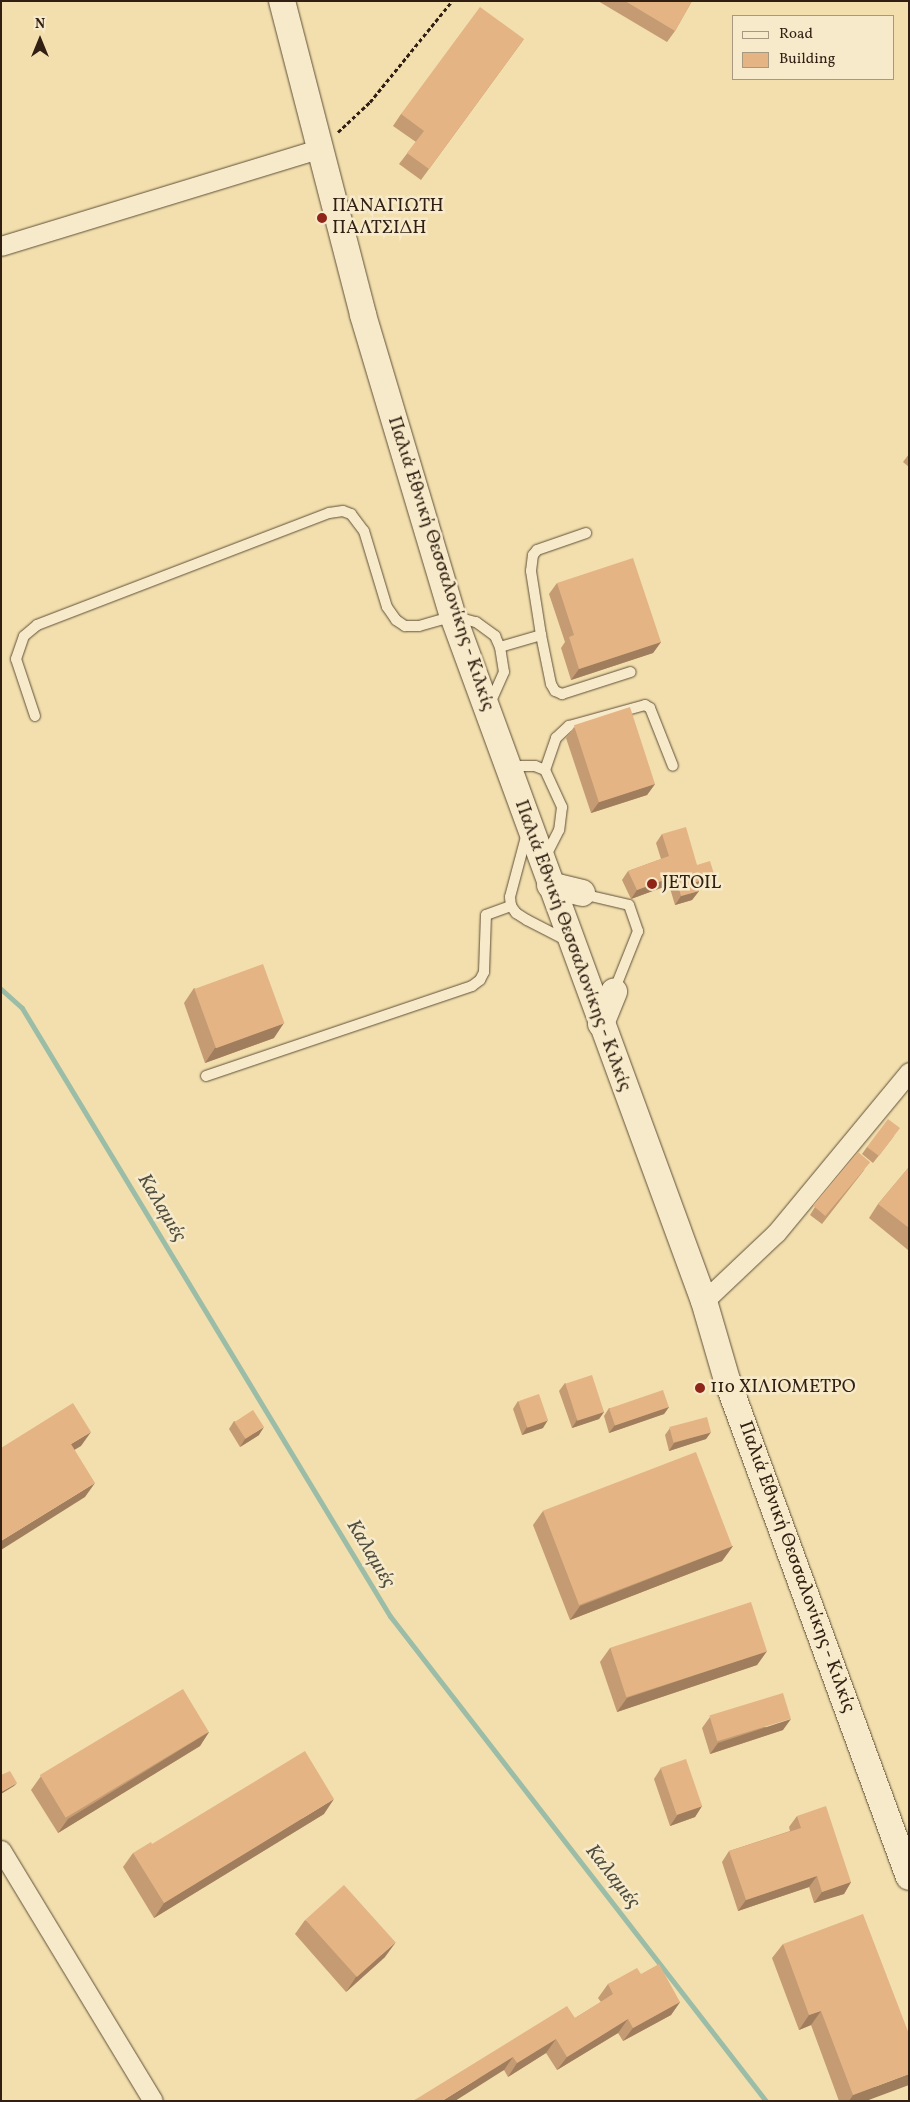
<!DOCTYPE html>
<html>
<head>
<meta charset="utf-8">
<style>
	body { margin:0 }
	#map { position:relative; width:910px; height:2102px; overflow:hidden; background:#f2dfad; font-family:Vollkorn,serif }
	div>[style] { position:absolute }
	.stream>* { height:5px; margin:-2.5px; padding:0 2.5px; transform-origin:2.5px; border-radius:2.5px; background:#9bbda8 }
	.path>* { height:3px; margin-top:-1.5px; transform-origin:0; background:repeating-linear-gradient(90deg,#301f12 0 4px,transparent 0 6.5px) }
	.roads { filter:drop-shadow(0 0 1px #604f39) drop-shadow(0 0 1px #604f39) }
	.service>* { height:10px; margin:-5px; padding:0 5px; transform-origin:5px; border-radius:5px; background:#f7eaca }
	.minor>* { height:19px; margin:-9.5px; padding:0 9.5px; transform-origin:9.5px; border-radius:9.5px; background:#f7eaca }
	.secondary>* { height:26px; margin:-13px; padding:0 13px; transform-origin:13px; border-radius:13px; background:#f7eaca }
	.wall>* { inset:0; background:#c49b72 }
	.shaded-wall>* { inset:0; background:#a07e5d }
	.building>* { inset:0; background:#e4b485; transform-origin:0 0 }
	.dots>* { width:14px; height:14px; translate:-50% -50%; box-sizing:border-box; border:2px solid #f7eaca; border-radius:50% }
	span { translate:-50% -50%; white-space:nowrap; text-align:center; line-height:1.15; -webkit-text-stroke:5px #f7eaca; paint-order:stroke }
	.poi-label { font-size:19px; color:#301f12 }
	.left { translate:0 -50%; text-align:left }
	.street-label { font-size:19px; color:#301f12 }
	.water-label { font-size:20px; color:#504e3f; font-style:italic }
	.frame { position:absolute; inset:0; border:2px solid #301f12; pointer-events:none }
	.legend { position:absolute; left:732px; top:15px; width:162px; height:65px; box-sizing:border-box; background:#f7eaca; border:1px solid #a79980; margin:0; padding:6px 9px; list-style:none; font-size:15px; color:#301f12 }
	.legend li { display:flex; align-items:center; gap:10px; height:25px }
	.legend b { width:25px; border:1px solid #a79980 }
	.north { position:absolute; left:15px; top:15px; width:50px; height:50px; -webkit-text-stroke:4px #f7eaca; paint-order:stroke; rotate:0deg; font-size:14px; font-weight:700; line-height:20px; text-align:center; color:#301f12 }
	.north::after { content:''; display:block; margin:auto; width:18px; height:22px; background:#301f12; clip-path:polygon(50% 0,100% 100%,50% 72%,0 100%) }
</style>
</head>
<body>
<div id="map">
	<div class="stream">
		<i style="left:1px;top:989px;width:28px;rotate:42deg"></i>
		<i style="left:22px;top:1008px;width:711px;rotate:58.82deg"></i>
		<i style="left:390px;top:1616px;width:614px;rotate:52.22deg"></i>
	</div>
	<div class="path">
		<i style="left:338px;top:132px;width:44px;rotate:-43.2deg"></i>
		<i style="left:370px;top:102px;width:130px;rotate:-50.9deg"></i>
	</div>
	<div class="roads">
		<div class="service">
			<i style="left:541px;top:635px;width:65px;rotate:-98.9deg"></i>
			<i style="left:531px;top:571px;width:16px;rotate:-83deg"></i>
			<i style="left:533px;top:555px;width:6px;rotate:-51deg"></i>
			<i style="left:537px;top:550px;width:52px;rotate:-19.1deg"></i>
			<i style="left:500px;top:647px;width:43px;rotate:-16.3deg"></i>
			<i style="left:541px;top:635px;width:50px;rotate:78.5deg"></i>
			<i style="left:551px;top:684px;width:8px;rotate:60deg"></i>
			<i style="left:555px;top:691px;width:8px;rotate:23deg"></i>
			<i style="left:562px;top:694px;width:72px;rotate:-17.7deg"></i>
			<i style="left:35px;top:716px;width:60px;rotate:-108.4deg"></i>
			<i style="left:16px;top:659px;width:24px;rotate:-71deg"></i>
			<i style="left:24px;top:636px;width:17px;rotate:-40deg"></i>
			<i style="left:37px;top:625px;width:313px;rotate:-21deg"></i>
			<i style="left:329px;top:513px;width:14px;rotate:-8deg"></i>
			<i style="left:343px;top:511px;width:9px;rotate:21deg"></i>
			<i style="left:351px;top:514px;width:21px;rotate:53deg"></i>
			<i style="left:364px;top:531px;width:79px;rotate:73.2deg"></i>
			<i style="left:387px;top:607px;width:16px;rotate:55deg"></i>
			<i style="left:396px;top:620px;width:11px;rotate:34deg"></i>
			<i style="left:405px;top:626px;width:14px"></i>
			<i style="left:419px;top:626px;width:35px;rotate:-16deg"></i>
			<i style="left:453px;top:616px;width:24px;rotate:15deg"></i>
			<i style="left:476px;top:622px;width:24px;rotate:36deg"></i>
			<i style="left:495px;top:636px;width:12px;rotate:66deg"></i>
			<i style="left:500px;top:647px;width:25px;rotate:81deg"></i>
			<i style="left:504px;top:672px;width:34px;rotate:114deg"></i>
			<i style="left:510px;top:766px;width:25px"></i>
			<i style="left:535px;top:766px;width:11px;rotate:22deg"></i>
			<i style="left:545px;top:770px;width:41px;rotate:65.3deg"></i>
			<i style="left:562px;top:807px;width:23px;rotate:97deg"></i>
			<i style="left:559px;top:830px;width:31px;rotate:117deg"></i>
			<i style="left:545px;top:770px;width:34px;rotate:-71deg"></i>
			<i style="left:556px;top:738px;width:18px;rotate:-43deg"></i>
			<i style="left:569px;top:726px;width:79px;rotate:-15.4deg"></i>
			<i style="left:645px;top:705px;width:6px;rotate:31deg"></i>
			<i style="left:650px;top:708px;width:62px;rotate:68.4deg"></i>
			<i style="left:527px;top:833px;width:66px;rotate:104.9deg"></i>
			<i style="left:510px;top:897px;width:9px;rotate:84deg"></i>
			<i style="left:511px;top:906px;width:9px;rotate:54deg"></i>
			<i style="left:516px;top:913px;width:13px;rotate:32deg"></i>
			<i style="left:527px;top:920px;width:46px;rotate:27.1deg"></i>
			<i style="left:582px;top:894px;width:48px;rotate:13.2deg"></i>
			<i style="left:629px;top:905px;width:28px;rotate:71deg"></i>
			<i style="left:638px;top:931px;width:65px;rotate:111.8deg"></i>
			<i style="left:206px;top:1076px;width:281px;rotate:-18.7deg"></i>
			<i style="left:472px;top:986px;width:10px;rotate:-37deg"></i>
			<i style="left:480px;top:980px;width:9px;rotate:-63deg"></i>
			<i style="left:484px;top:972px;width:57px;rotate:-88deg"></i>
			<i style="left:486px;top:915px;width:27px;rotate:-20deg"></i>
		</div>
		<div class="minor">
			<i style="left:1px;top:246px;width:335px;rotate:-17deg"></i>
			<i style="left:704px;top:1301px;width:99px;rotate:-43.4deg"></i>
			<i style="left:776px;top:1233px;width:209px;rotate:-50.4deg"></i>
			<i style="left:1px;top:1850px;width:293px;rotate:58.8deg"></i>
		</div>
		<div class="secondary">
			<i style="left:282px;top:1px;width:324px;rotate:75.5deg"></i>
			<i style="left:363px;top:315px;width:314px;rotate:73.4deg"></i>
			<i style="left:453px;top:616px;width:730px;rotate:69.88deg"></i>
			<i style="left:704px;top:1301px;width:82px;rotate:73.8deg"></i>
			<i style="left:727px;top:1380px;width:529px;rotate:69.89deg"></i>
			<i style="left:550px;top:885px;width:33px;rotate:14deg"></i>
			<i style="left:601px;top:1024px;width:35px;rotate:-68deg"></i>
		</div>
	</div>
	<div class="wall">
		<i style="clip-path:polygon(598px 1px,692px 1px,675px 31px,667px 42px)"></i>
		<i style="clip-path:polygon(524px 39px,421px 180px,399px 164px,416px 142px,393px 126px,401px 114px)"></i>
		<i style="clip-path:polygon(909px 454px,909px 467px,903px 462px)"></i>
		<i style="clip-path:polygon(557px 583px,661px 642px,653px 653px,571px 680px,561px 648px,565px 642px,549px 594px)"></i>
		<i style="clip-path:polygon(574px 727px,655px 784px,647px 795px,591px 813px,566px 738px)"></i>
		<i style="clip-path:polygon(662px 834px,697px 865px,715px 877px,709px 885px,698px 889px,699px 891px,692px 900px,675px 905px,669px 885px,631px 899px,622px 880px,628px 871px,661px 859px,656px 843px)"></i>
		<i style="clip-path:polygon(194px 988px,274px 1038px,205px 1063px,184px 1003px)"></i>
		<i style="clip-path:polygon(894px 1136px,873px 1163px,862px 1154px,867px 1147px)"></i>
		<i style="clip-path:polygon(909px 1167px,909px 1248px,908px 1250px,869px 1218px,878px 1204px)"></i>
		<i style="clip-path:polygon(865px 1169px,822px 1224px,810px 1215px,815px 1207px)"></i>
		<i style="clip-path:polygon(565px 1383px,604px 1412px,599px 1419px,572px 1428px,559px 1391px)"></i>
		<i style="clip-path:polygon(518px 1401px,543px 1428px,522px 1435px,513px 1409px)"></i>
		<i style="clip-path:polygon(669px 1407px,664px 1414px,609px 1433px,604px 1416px,609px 1408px)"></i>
		<i style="clip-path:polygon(234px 1421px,259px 1435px,240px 1447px,229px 1429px)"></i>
		<i style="clip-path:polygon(670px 1428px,711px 1432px,706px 1439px,669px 1451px,665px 1435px)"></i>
		<i style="clip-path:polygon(543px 1511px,733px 1546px,722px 1561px,570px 1620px,533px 1525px)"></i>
		<i style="clip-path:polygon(610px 1648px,767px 1651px,757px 1665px,617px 1712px,600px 1662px)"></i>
		<i style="clip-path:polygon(710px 1717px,783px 1730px,710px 1754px,702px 1728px)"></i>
		<i style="clip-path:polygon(209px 1732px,200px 1746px,58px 1833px,31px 1790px,41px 1776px)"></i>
		<i style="clip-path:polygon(661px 1768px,702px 1806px,695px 1817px,670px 1826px,654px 1779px)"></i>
		<i style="clip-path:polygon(324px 1814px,154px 1918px,123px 1867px,133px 1853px)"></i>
		<i style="clip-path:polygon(797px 1816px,851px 1882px,844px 1894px,814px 1903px,809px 1887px,738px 1911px,722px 1862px,729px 1851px,790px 1831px,789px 1827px)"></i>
		<i style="clip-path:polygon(305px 1920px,385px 1957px,346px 1992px,295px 1934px)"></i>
		<i style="clip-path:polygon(783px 1944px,909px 2034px,866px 2101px,839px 2101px,811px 2025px,799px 2030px,772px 1958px)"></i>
		<i style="clip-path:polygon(641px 1974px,680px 2002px,671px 2015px,623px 2041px,618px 2033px,557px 2070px,546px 2053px,508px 2077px,504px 2070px,413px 2101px,575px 2018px,601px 2002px,598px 1998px,608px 1984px)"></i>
	</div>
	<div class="shaded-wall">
		<i style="clip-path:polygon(661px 642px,653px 653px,571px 680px,579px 669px)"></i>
		<i style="clip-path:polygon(655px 784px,647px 795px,591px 813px,599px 802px)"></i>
		<i style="clip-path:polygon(675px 876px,669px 885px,631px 899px,637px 890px)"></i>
		<i style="clip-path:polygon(715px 877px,709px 885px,690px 891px,696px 882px)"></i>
		<i style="clip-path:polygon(699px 891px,692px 900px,675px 905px,681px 896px)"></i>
		<i style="clip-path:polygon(284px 1023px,274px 1038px,205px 1063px,215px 1048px)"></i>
		<i style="clip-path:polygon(669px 1407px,664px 1414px,609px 1433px,615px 1425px)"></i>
		<i style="clip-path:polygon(604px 1412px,599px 1419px,572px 1428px,577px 1420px)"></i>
		<i style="clip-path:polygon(548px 1420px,543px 1428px,522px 1435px,527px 1427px)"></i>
		<i style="clip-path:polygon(264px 1427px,259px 1435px,240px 1447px,245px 1439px)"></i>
		<i style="clip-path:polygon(91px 1432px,81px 1446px,61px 1458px,71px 1444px)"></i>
		<i style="clip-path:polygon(711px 1432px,706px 1439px,669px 1451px,674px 1443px)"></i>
		<i style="clip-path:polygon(95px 1483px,85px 1497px,1px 1550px,1px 1541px)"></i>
		<i style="clip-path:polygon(733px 1546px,722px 1561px,570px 1620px,580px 1606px)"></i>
		<i style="clip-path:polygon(767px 1651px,757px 1665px,617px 1712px,627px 1698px)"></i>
		<i style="clip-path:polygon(791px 1719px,783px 1730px,710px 1754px,718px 1743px)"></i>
		<i style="clip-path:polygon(209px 1732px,200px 1746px,58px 1833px,68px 1819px)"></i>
		<i style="clip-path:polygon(17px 1783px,14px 1786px,1px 1794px,1px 1792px)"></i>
		<i style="clip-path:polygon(334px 1799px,324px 1814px,154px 1918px,164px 1903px)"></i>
		<i style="clip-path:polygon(702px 1806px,695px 1817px,670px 1826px,678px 1814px)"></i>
		<i style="clip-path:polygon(817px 1876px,809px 1887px,738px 1911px,746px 1900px)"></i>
		<i style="clip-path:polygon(851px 1882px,844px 1894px,814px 1903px,822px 1892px)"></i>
		<i style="clip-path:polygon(396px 1942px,385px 1957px,346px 1992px,356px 1977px)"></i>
		<i style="clip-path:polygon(680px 2002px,671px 2015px,623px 2041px,633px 2028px)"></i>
		<i style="clip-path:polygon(821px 2011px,811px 2025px,799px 2030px,809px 2015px)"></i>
		<i style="clip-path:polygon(628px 2019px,618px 2033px,557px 2070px,567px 2057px)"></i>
		<i style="clip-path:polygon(556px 2039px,546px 2053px,508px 2077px,517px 2063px)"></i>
		<i style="clip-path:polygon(513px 2057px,504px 2070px,455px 2101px,442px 2101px)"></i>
		<i style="clip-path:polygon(909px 2074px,909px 2085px,866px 2101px,849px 2101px,853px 2095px)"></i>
	</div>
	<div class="building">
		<i style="clip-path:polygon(625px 1px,692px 1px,675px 31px)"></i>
		<i style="clip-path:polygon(480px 7px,524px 39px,429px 169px,407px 153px,424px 131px,401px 114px)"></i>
		<i style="clip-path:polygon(633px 558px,661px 642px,579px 669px,569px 637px,574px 635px,557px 583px)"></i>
		<i style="left:630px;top:707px;width:81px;height:59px;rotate:72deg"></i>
		<i style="clip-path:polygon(686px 827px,697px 865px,710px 861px,715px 877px,696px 882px,699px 891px,681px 896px,675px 876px,637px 890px,628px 871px,669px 856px,662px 834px)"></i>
		<i style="left:263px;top:964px;width:63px;height:73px;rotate:70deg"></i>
		<i style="left:888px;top:1119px;width:15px;height:35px;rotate:37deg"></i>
		<i style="left:858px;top:1152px;width:16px;height:70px;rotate:40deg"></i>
		<i style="clip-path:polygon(909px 1167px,909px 1228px,878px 1204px)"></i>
		<i style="left:592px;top:1375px;width:39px;height:28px;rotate:72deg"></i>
		<i style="left:663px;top:1390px;width:18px;height:57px;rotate:71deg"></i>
		<i style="left:539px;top:1394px;width:28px;height:22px;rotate:71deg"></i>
		<i style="clip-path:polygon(73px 1403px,91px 1432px,71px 1444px,95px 1483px,1px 1541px,1px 1448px)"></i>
		<i style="left:253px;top:1410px;width:20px;height:22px;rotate:57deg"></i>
		<i style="left:707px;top:1417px;width:16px;height:39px;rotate:75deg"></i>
		<i style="left:696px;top:1452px;width:101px;height:164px;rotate:69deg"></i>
		<i style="left:751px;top:1602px;width:52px;height:148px;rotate:72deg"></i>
		<i style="left:183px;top:1689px;width:50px;height:167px;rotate:59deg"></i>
		<i style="left:783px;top:1693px;width:27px;height:77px;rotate:73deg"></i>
		<i style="clip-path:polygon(305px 1751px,334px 1799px,164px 1903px,133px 1853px,151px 1842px,152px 1844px)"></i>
		<i style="left:686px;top:1759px;width:50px;height:27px;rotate:71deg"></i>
		<i style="clip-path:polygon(10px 1771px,17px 1783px,1px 1792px,1px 1775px)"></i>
		<i style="clip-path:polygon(826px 1806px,851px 1882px,822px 1892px,817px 1876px,746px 1900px,729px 1851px,801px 1828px,797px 1816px)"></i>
		<i style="left:344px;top:1885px;width:77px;height:52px;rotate:48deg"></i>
		<i style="clip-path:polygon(863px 1914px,909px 2034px,909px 2074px,853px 2095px,821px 2011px,809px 2015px,783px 1944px)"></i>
		<i style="clip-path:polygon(659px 1964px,680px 2002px,633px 2028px,628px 2019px,567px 2057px,556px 2039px,517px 2063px,513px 2057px,442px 2101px,413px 2101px,567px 2006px,575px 2018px,613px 1994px,608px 1984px,637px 1968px,641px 1974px)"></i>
	</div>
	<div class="dots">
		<i style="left:322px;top:218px;background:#8f2418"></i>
		<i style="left:652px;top:884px;background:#8f2418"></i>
		<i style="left:700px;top:1388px;background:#8f2418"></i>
	</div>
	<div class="poi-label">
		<span class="left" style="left:332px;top:218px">ΠΑΝΑΓΙΩΤΗ<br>ΠΑΛΤΣΙΔΗ</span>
		<span class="left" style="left:662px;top:884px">JETOIL</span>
		<span class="left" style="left:710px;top:1388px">11ο ΧΙΛΙΟΜΕΤΡΟ</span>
	</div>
	<div class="street-label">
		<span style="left:440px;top:564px;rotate:72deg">Παλιά Εθνική Θεσσαλονίκης - Κιλκίς</span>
		<span style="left:572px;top:946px;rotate:70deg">Παλιά Εθνική Θεσσαλονίκης - Κιλκίς</span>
		<span style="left:796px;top:1567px;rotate:70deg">Παλιά Εθνική Θεσσαλονίκης - Κιλκίς</span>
	</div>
	<div class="water-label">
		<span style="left:161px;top:1208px;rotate:59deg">Καλαμιές</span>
		<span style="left:370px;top:1554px;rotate:59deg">Καλαμιές</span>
		<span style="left:612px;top:1877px;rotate:52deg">Καλαμιές</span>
	</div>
	<div class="frame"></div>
	<ul class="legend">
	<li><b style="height:6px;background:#f7eaca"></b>Road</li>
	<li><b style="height:14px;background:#e4b485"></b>Building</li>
	</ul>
	<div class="north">N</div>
</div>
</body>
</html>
